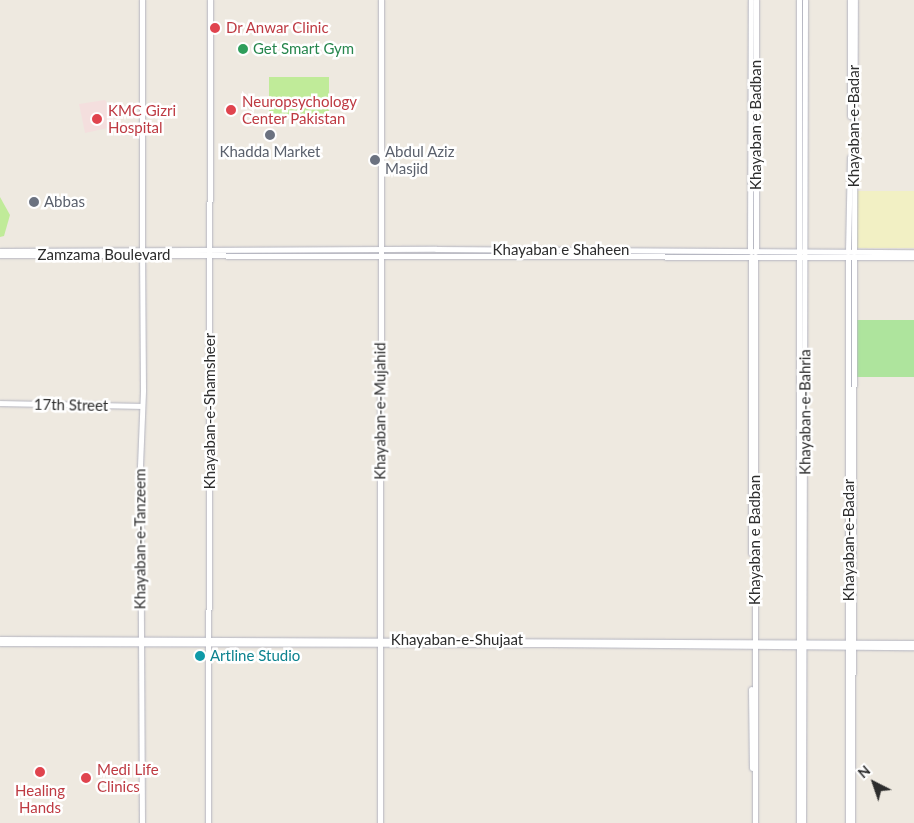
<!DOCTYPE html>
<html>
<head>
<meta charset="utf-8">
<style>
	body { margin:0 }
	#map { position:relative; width:914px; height:823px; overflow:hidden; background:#eee9e0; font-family:Lato,sans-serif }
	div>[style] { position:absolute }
	.medical>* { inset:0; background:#f4dfde }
	.green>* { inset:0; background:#aee49d; transform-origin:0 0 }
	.sand>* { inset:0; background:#f2f0c4; transform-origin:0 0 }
	.pitch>* { inset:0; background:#c0eb99; transform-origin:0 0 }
	.roads { filter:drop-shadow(0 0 1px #b3b4c0) drop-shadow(0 0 1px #b3b4c0) }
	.secondary>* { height:5px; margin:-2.5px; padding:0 2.5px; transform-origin:2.5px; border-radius:2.5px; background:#fff }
	.dots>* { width:14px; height:14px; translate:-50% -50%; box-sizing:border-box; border:2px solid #fff; border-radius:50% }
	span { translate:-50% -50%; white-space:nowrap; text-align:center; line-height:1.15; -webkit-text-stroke:5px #fff; paint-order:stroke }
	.health-label { font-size:15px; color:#be3a42 }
	.left { translate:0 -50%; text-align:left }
	.leisure-label { font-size:15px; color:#27864d }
	.street-label { font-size:15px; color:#2d2d2d }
	.worship-label { font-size:15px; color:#5b616d }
	.culture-label { font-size:15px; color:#0d838f }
	.north { position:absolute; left:849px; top:758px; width:50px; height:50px; -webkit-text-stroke:4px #fff; paint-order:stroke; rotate:319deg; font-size:14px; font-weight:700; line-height:20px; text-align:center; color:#2d2d2d }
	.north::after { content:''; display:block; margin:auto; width:18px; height:22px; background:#2d2d2d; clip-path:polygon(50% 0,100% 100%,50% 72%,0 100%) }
</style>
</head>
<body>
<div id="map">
	<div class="medical">
		<i style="clip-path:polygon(105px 100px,113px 111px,112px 127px,85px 133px,79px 104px)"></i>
	</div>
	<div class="green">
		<i style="left:855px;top:320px;width:59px;height:57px"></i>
	</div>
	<div class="sand">
		<i style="left:914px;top:191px;width:57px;height:58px;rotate:90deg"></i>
	</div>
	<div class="pitch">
		<i style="left:269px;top:77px;width:60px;height:40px"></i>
		<i style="clip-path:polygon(0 197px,10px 215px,4px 236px,0 237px)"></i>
	</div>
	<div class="roads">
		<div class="secondary">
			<i style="left:142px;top:0;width:251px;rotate:90deg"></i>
			<i style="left:850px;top:0;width:116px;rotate:90deg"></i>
			<i style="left:750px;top:250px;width:250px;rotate:-89.8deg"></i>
			<i style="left:756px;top:250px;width:250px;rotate:-90deg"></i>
			<i style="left:0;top:251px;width:436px;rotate:-0.3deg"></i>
			<i style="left:436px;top:249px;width:478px;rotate:0.4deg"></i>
			<i style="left:848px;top:252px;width:95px;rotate:-88.8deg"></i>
			<i style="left:854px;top:252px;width:252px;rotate:-89.8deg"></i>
			<i style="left:0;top:255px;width:914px;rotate:0.13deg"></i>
			<i style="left:751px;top:256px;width:297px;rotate:90deg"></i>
			<i style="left:848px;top:257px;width:566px;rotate:90deg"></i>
			<i style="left:0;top:403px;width:142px;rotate:1.2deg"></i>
			<i style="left:0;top:639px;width:914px;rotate:0.25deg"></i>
			<i style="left:0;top:643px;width:550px;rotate:0.1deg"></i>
			<i style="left:550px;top:644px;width:364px;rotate:0.5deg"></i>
			<i style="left:751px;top:689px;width:79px;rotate:89.3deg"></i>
			<i style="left:142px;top:823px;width:357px;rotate:-90.3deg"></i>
			<i style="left:140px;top:466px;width:76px;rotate:-87.7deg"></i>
			<i style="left:143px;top:390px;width:135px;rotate:-90.4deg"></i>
			<i style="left:208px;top:823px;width:823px;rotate:-89.86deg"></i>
			<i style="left:380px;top:823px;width:823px;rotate:-89.93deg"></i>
			<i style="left:755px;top:823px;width:567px;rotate:-90deg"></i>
			<i style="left:799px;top:823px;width:823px;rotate:-90deg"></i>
			<i style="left:803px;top:823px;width:823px;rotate:-89.86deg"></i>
			<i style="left:852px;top:823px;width:566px;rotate:-89.8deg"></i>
		</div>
	</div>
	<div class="dots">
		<i style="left:215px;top:28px;background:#e0444e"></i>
		<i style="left:243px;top:49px;background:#2e9e5b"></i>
		<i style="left:231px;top:110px;background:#e0444e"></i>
		<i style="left:97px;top:119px;background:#e0444e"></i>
		<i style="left:270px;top:135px;background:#6b7280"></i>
		<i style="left:375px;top:160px;background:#6b7280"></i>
		<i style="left:34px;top:202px;background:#6b7280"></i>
		<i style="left:200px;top:656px;background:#0f9aa8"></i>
		<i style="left:40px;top:772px;background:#e0444e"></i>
		<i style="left:86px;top:778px;background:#e0444e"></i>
	</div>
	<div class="health-label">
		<span class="left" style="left:226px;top:28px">Dr Anwar Clinic</span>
		<span class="left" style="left:242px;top:110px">Neuropsychology<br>Center Pakistan</span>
		<span class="left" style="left:108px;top:119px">KMC Gizri<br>Hospital</span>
		<span class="left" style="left:97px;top:778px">Medi Life<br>Clinics</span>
		<span style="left:40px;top:799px">Healing<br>Hands</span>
	</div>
	<div class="leisure-label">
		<span class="left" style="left:253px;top:49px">Get Smart Gym</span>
	</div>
	<div class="street-label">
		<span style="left:756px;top:125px;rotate:-90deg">Khayaban e Badban</span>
		<span style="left:854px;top:126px;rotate:-90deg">Khayaban-e-Badar</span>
		<span style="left:561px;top:250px">Khayaban e Shaheen</span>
		<span style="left:104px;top:255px">Zamzama Boulevard</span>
		<span style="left:71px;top:405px;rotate:1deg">17th Street</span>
		<span style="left:210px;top:411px;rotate:-90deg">Khayaban-e-Shamsheer</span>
		<span style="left:380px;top:411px;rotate:-90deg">Khayaban-e-Mujahid</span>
		<span style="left:805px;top:412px;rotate:-90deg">Khayaban-e-Bahria</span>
		<span style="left:140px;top:539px;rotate:-90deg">Khayaban-e-Tanzeem</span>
		<span style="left:755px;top:540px;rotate:-90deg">Khayaban e Badban</span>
		<span style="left:849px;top:540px;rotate:-90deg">Khayaban-e-Badar</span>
		<span style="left:457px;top:640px">Khayaban-e-Shujaat</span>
	</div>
	<div class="worship-label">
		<span class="left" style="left:385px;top:160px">Abdul Aziz<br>Masjid</span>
		<span style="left:270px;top:152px">Khadda Market</span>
		<span class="left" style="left:44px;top:202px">Abbas</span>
	</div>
	<div class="culture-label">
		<span class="left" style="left:210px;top:656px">Artline Studio</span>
	</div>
	<div class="north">N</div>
</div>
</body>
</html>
